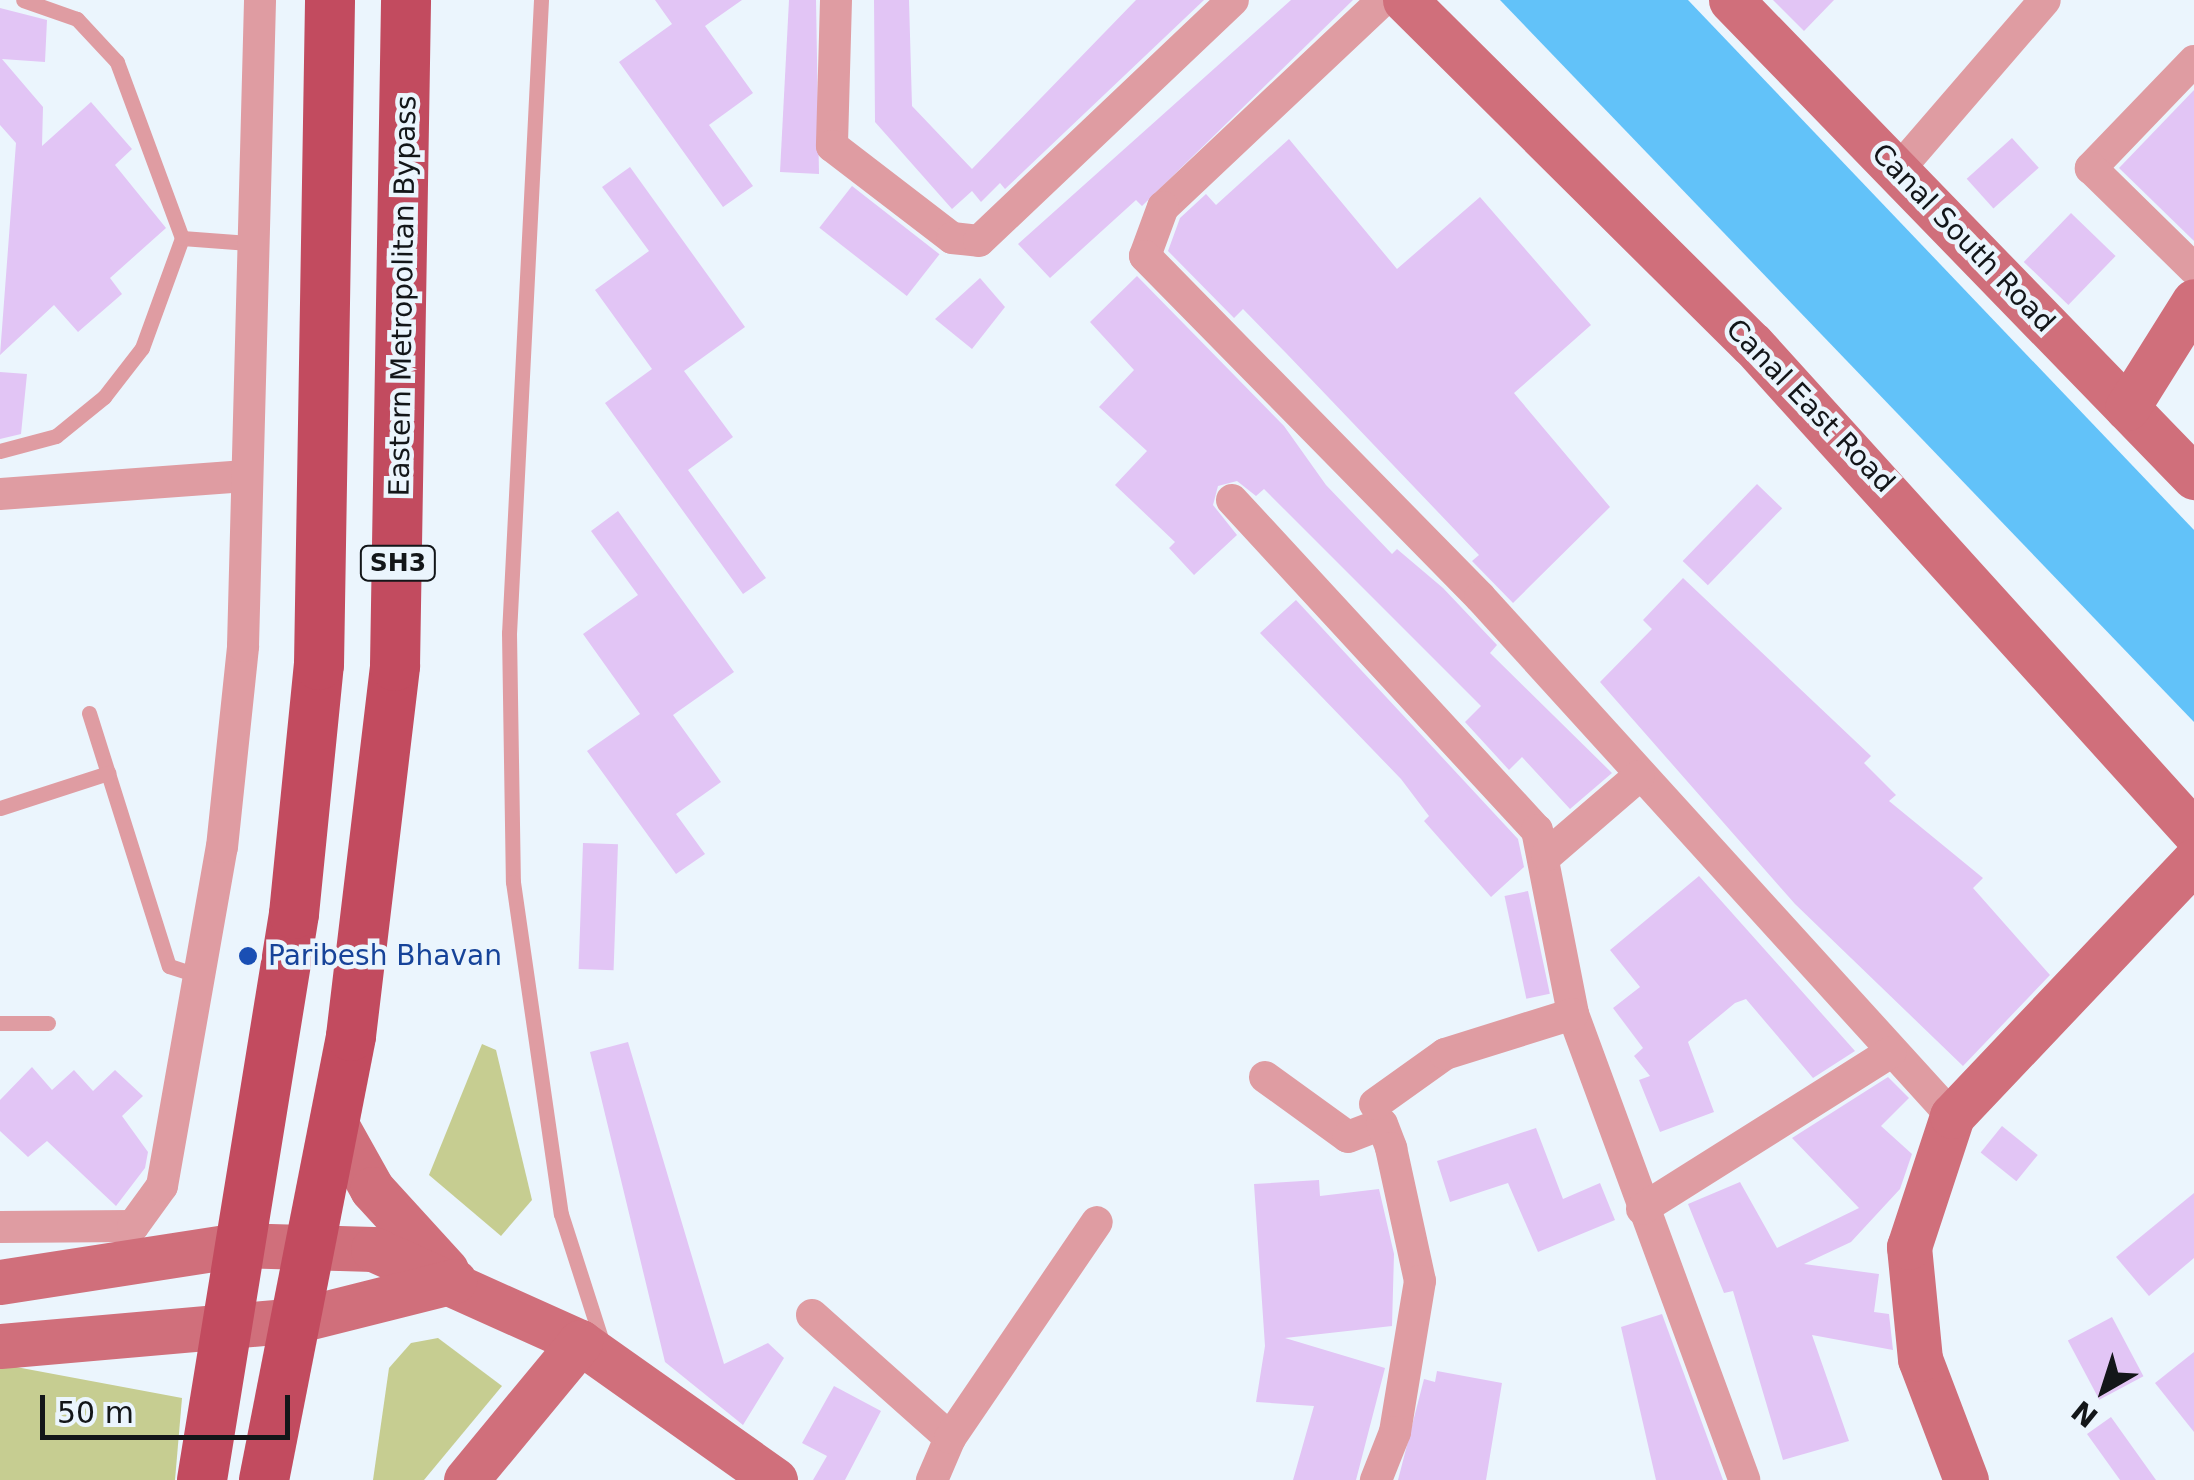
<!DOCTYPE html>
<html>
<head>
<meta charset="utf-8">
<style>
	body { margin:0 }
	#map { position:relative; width:2194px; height:1480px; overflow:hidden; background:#ebf5fd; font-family:"DejaVu Sans",sans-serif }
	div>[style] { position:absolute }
	.green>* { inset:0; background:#c6cd91 }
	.water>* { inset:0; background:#62c2f9 }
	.building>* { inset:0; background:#e2c5f5; transform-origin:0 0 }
	.lane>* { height:15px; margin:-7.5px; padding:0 7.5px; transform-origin:7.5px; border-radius:7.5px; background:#df9ca2 }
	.street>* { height:32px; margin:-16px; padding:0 16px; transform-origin:16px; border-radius:16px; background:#df9ca2 }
	.secondary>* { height:45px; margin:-22.5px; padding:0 22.5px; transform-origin:22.5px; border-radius:22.5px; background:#d06f7b }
	.primary>* { height:50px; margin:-25px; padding:0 25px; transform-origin:25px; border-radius:25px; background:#c24b5f }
	.dots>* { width:28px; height:28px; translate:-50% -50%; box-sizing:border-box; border:5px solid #ebf5fd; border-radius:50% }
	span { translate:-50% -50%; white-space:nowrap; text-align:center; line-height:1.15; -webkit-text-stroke:9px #ebf5fd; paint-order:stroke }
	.shield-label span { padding:2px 8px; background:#ebf5fd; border:2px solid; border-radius:8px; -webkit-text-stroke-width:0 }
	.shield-label { font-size:25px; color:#131619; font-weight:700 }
	.street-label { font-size:28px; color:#131619 }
	.transit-label { font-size:28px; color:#164399 }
	.left { translate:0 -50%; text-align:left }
	.north { position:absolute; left:2054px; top:1340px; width:100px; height:100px; -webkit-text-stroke:8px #ebf5fd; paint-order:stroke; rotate:219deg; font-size:28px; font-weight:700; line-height:40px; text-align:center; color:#131619 }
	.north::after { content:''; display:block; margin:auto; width:35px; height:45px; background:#131619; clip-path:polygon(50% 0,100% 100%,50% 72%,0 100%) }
	.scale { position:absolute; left:40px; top:1395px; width:250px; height:45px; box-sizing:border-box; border:5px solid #131619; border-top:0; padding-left:12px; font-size:30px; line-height:35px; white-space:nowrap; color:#131619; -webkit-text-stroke:8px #ebf5fd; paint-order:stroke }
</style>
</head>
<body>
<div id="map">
	<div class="green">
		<i style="clip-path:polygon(482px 1044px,496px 1050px,532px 1200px,501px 1236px,429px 1175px)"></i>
		<i style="clip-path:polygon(438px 1338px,502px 1386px,424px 1480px,373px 1480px,389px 1368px,411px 1343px)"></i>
		<i style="clip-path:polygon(0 1364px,182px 1398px,175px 1480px,0 1480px)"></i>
	</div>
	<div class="water">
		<i style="clip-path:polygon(1500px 0,1688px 0,2194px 530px,2194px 722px)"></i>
	</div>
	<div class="building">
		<i style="clip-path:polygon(655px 0,742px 0,705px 26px,753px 93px,709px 125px,753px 186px,723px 207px,619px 62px,672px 24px)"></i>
		<i style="clip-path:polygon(789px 0,816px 0,819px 174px,780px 172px)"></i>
		<i style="clip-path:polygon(874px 0,909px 0,912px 106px,972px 169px,1136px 0,1204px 0,1005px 189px,1000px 183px,981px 202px,972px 191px,952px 209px,875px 122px)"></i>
		<i style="clip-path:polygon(1291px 0,1353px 0,1142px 206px,1136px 200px,1050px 278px,1018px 244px)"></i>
		<i style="clip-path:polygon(1773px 0,1834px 0,1804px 31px)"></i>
		<i style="clip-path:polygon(0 8px,47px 20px,45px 62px,2px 59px,43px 107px,42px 146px,91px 102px,132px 149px,115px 165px,166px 228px,110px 278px,122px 294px,78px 332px,54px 305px,0 355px,16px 143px,0 125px)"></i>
		<i style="clip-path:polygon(2194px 90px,2194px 241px,2119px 168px)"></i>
		<i style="left:2012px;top:138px;width:40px;height:61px;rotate:48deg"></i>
		<i style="clip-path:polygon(1289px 139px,1397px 269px,1480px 197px,1591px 325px,1514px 393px,1610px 507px,1513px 603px,1472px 561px,1479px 555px,1286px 353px,1243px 309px,1234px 318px,1168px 251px,1180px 218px,1206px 194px,1216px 205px)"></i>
		<i style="clip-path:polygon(630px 167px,745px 327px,684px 371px,733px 437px,688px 470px,766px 578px,743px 594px,605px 403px,652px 369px,595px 290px,649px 251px,602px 187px)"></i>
		<i style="left:852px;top:186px;width:111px;height:53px;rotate:38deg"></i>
		<i style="left:2071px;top:213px;width:62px;height:68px;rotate:44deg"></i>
		<i style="clip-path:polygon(1137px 276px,1284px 426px,1326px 485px,1392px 554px,1397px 549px,1443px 588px,1497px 645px,1490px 653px,1612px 773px,1570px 809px,1522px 757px,1509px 770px,1465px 722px,1481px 706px,1264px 489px,1256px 496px,1237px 481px,1218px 486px,1213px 505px,1237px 535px,1194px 575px,1169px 548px,1175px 542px,1115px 485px,1147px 451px,1099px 407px,1134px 370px,1090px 322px)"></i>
		<i style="clip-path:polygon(980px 278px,1005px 307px,972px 349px,935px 319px)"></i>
		<i style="clip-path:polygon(0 372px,27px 374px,21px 434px,0 439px)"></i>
		<i style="left:1757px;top:484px;width:35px;height:107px;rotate:44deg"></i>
		<i style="clip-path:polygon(618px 511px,734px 672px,673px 715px,721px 782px,676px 814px,705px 854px,676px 874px,587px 751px,640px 714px,583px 634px,638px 595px,591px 531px)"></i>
		<i style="clip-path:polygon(1683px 578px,1871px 756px,1864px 763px,1896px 795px,1889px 801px,1983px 878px,1973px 888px,2050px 975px,1963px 1066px,1795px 904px,1600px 682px,1652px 629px,1643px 620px)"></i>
		<i style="clip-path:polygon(1296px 600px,1518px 839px,1524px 867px,1491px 897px,1424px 821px,1429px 816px,1401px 779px,1260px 633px)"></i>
		<i style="left:583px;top:843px;width:35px;height:126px;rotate:2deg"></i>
		<i style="clip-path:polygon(1699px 876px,1855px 1051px,1813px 1078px,1746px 999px,1735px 1003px,1688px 1042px,1714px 1112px,1660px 1132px,1639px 1080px,1650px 1076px,1634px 1056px,1643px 1048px,1613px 1008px,1640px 987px,1610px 950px)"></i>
		<i style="left:1528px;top:891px;width:105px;height:24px;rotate:78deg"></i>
		<i style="clip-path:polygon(628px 1042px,724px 1364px,768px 1343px,784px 1358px,743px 1425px,665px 1362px,590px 1052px)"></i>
		<i style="clip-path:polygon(32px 1067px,52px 1090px,74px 1070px,93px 1091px,115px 1070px,143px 1096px,122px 1116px,148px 1152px,145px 1168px,116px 1206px,47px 1141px,28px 1157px,0 1131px,0 1100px)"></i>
		<i style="clip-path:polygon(1888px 1077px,1909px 1098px,1881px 1126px,1912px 1154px,1900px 1189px,1851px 1242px,1804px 1264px,1879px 1274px,1874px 1312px,1889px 1314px,1893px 1350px,1812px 1335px,1849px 1441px,1783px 1460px,1733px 1291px,1724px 1293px,1688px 1204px,1740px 1182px,1777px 1248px,1859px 1208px,1792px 1138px)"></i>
		<i style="left:2002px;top:1126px;width:46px;height:34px;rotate:39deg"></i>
		<i style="clip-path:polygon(1536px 1128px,1563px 1199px,1600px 1183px,1615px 1220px,1538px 1252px,1508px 1183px,1450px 1202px,1437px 1161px)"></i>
		<i style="clip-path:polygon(1319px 1180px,1320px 1196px,1379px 1189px,1394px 1254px,1392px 1326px,1285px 1338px,1385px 1368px,1356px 1480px,1293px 1480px,1314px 1406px,1256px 1402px,1265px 1346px,1254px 1184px)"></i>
		<i style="clip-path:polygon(2194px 1193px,2194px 1258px,2149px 1296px,2116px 1257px)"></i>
		<i style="clip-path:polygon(1662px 1314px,1723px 1480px,1656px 1480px,1621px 1327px)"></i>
		<i style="left:2112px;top:1317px;width:67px;height:50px;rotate:62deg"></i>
		<i style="clip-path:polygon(2194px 1352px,2194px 1432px,2155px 1383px)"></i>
		<i style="clip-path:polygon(1437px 1371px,1502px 1383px,1486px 1480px,1398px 1480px,1424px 1379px,1435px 1382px)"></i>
		<i style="clip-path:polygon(834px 1386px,881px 1411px,845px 1480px,813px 1480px,827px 1456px,802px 1443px)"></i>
		<i style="clip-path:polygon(2111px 1417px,2156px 1480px,2120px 1480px,2087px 1434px)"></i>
	</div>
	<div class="lane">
		<i style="left:541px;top:0;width:634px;rotate:92.89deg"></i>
		<i style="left:509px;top:633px;width:249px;rotate:89.1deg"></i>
		<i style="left:513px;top:882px;width:335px;rotate:81.8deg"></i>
		<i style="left:561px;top:1214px;width:134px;rotate:72.2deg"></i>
		<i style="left:182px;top:238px;width:67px;rotate:4.3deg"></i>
		<i style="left:0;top:451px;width:58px;rotate:-15deg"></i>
		<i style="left:56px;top:436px;width:62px;rotate:-39.1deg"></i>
		<i style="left:104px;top:397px;width:62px;rotate:-52.2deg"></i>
		<i style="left:142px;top:348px;width:117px;rotate:-70deg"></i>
		<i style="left:182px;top:238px;width:188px;rotate:-110.3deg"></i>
		<i style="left:117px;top:62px;width:59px;rotate:-132.9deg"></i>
		<i style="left:77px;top:19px;width:57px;rotate:-160.6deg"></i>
		<i style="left:89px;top:713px;width:265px;rotate:72.5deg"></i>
		<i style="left:169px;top:966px;width:32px;rotate:18deg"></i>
		<i style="left:0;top:808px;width:114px;rotate:-18deg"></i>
		<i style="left:0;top:1023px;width:48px"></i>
	</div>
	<div class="street">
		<i style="left:836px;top:0;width:146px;rotate:91.6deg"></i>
		<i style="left:832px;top:146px;width:151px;rotate:37.5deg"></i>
		<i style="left:952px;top:238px;width:27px;rotate:6deg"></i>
		<i style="left:979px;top:241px;width:350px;rotate:-43.5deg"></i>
		<i style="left:1383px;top:0;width:302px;rotate:136.7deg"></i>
		<i style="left:1163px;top:207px;width:52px;rotate:110.2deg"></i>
		<i style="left:1145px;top:256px;width:478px;rotate:45.5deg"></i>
		<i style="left:1480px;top:597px;width:702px;rotate:47.72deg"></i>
		<i style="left:2194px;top:61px;width:149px;rotate:133.9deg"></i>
		<i style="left:2091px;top:168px;width:144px;rotate:44.4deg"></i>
		<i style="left:1899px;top:169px;width:223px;rotate:-49.2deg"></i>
		<i style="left:0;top:494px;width:246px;rotate:-4.2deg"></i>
		<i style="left:1232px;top:500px;width:449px;rotate:47.3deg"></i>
		<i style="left:1537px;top:830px;width:187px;rotate:78.9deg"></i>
		<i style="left:1573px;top:1014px;width:496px;rotate:69.8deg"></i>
		<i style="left:1547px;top:855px;width:121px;rotate:-40.7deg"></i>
		<i style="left:1265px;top:1077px;width:102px;rotate:35.9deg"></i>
		<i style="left:1348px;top:1137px;width:36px;rotate:-21deg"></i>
		<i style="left:1382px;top:1124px;width:26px;rotate:69deg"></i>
		<i style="left:1391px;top:1148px;width:136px;rotate:77.7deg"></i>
		<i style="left:1420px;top:1281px;width:153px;rotate:99.4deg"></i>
		<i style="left:1395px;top:1432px;width:52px;rotate:111.6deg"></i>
		<i style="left:1375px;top:1104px;width:86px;rotate:-35.5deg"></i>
		<i style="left:1445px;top:1054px;width:134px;rotate:-17.4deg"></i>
		<i style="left:1642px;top:1209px;width:294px;rotate:-32.2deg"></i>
		<i style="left:0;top:1227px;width:133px;rotate:-0.4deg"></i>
		<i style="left:133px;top:1226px;width:49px;rotate:-54.1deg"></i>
		<i style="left:162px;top:1186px;width:344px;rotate:-80deg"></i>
		<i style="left:222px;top:847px;width:202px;rotate:-84deg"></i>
		<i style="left:243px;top:646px;width:646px;rotate:-88.49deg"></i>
		<i style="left:812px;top:1315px;width:185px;rotate:41.7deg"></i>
		<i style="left:950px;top:1438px;width:46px;rotate:113.2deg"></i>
		<i style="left:950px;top:1438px;width:261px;rotate:-55.8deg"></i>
	</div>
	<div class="secondary">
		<i style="left:1405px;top:0;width:489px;rotate:44.8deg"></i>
		<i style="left:1752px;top:344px;width:658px;rotate:47.83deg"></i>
		<i style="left:1731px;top:0;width:665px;rotate:45.85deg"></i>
		<i style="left:2127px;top:408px;width:126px;rotate:-57.9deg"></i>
		<i style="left:334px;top:1121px;width:78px;rotate:60.8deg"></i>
		<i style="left:372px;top:1189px;width:110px;rotate:47.6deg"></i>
		<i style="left:0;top:1282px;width:243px;rotate:-8.8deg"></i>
		<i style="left:240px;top:1245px;width:133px;rotate:1.7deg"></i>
		<i style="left:373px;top:1249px;width:227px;rotate:24.2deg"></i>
		<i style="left:580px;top:1342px;width:239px;rotate:35.3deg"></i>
		<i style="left:0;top:1346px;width:300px;rotate:-5deg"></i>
		<i style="left:299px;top:1320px;width:160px;rotate:-14.1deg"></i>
		<i style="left:466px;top:1480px;width:179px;rotate:-50.4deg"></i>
		<i style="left:1966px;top:1480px;width:129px;rotate:-110.8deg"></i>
		<i style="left:1920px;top:1359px;width:113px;rotate:-95.6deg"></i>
		<i style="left:1909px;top:1247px;width:138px;rotate:-71.8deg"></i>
		<i style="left:1952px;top:1116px;width:352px;rotate:-46.5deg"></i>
	</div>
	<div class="primary">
		<i style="left:202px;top:1480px;width:573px;rotate:-80.77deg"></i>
		<i style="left:294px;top:914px;width:250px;rotate:-84.3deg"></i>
		<i style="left:319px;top:665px;width:665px;rotate:-89.05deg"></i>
		<i style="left:264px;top:1480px;width:452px;rotate:-78.9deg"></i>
		<i style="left:351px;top:1036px;width:373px;rotate:-83.2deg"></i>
		<i style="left:395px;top:666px;width:666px;rotate:-89.05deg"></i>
	</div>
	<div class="dots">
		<i style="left:248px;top:956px;background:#1a4fb4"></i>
	</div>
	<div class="shield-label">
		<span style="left:398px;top:563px">SH3</span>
	</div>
	<div class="street-label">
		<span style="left:1963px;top:238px;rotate:46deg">Canal South Road</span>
		<span style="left:403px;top:296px;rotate:-89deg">Eastern Metropolitan Bypass</span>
		<span style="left:1810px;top:406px;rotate:46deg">Canal East Road</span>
	</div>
	<div class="transit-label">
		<span class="left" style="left:268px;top:956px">Paribesh Bhavan</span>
	</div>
	<div class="north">N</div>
	<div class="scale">50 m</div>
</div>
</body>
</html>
